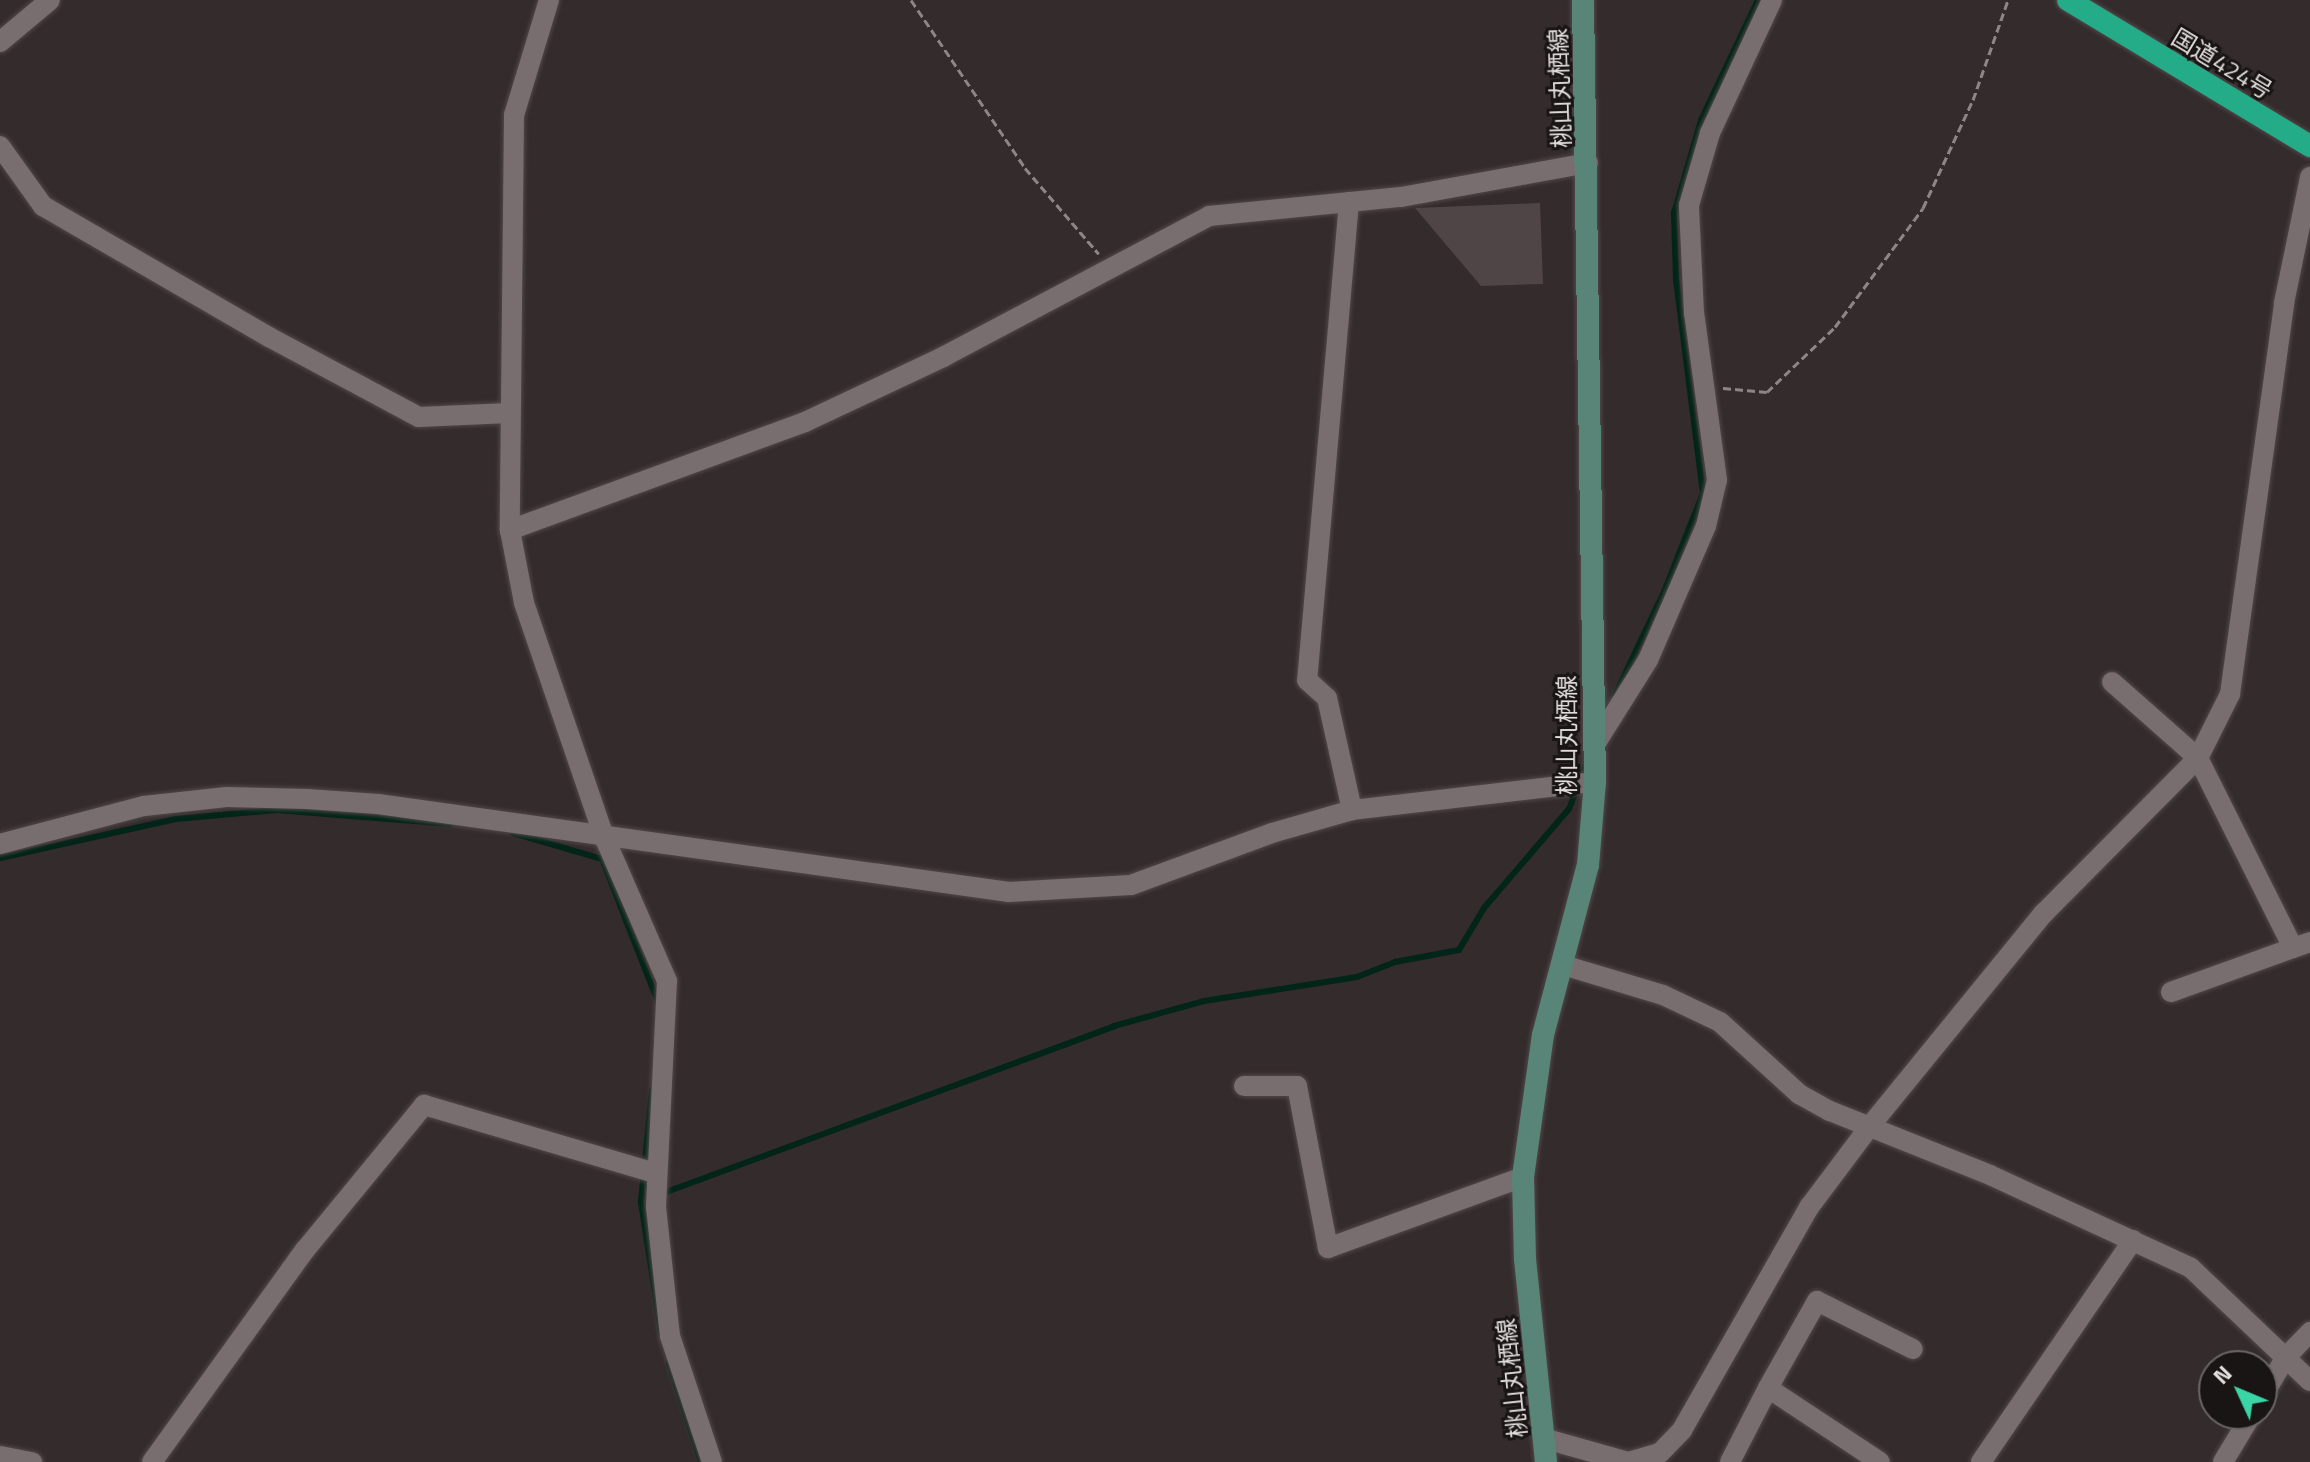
<!DOCTYPE html>
<html>
<head>
<meta charset="utf-8">
<style>
	body { margin:0 }
	#map { position:relative; width:2310px; height:1462px; overflow:hidden; background:#342b2c; font-family:"Titillium Web","Noto Sans JP",sans-serif }
	div>[style] { position:absolute }
	.stream>* { height:6px; margin:-3px; padding:0 3px; transform-origin:3px; border-radius:3px; background:#012519 }
	.building>* { inset:0; background:#4f4546 }
	.path>* { height:3px; margin-top:-1.5px; transform-origin:0; background:repeating-linear-gradient(90deg,#8d8586 0 8px,transparent 0 12px) }
	.roads { filter:drop-shadow(0 0 2px #504848) drop-shadow(0 0 2px #504848) }
	.minor>* { height:20px; margin:-10px; padding:0 10px; transform-origin:10px; border-radius:10px; background:#796e6f }
	.secondary>* { height:22px; margin:-11px; padding:0 11px; transform-origin:11px; border-radius:11px; background:#598578 }
	.trunk>* { height:22px; margin:-11px; padding:0 11px; transform-origin:11px; border-radius:11px; background:#24ac88 }
	span { translate:-50% -50%; white-space:nowrap; text-align:center; line-height:1.15; -webkit-text-stroke:6px #191515; paint-order:stroke }
	.street-label { font-size:24px; color:#e3dddd }
	.north { position:absolute; left:2198px; top:1350px; width:80px; height:80px; box-sizing:border-box; background:#191515; border:2px solid #6a6565; border-radius:50%; rotate:314deg; font-size:22px; font-weight:700; line-height:32px; text-align:center; color:#e3dddd }
	.north::after { content:''; display:block; margin:auto; width:28px; height:36px; background:#3ad4a5; clip-path:polygon(50% 0,100% 100%,50% 72%,0 100%) }
</style>
</head>
<body>
<div id="map">
	<div class="stream">
		<i style="left:1615px;top:695px;width:114px;rotate:-64.6deg"></i>
		<i style="left:1664px;top:592px;width:106px;rotate:-68.5deg"></i>
		<i style="left:1703px;top:493px;width:215px;rotate:-97.2deg"></i>
		<i style="left:1676px;top:280px;width:67px;rotate:-91.7deg"></i>
		<i style="left:1674px;top:213px;width:97px;rotate:-73.8deg"></i>
		<i style="left:1701px;top:120px;width:133px;rotate:-64.6deg"></i>
		<i style="left:513px;top:833px;width:93px;rotate:16.3deg"></i>
		<i style="left:602px;top:859px;width:150px;rotate:68.6deg"></i>
		<i style="left:0;top:858px;width:180px;rotate:-12.5deg"></i>
		<i style="left:176px;top:819px;width:101px;rotate:-5.1deg"></i>
		<i style="left:277px;top:810px;width:174px;rotate:4.6deg"></i>
		<i style="left:652px;top:1090px;width:113px;rotate:95.6deg"></i>
		<i style="left:641px;top:1202px;width:133px;rotate:81.3deg"></i>
		<i style="left:661px;top:1194px;width:483px;rotate:-20.3deg"></i>
		<i style="left:1114px;top:1026px;width:93px;rotate:-15.5deg"></i>
		<i style="left:1204px;top:1001px;width:155px;rotate:-8.9deg"></i>
		<i style="left:1357px;top:977px;width:41px;rotate:-21.5deg"></i>
		<i style="left:1395px;top:962px;width:65px;rotate:-10.6deg"></i>
		<i style="left:1459px;top:950px;width:49px;rotate:-59.2deg"></i>
		<i style="left:1484px;top:908px;width:130px;rotate:-49.4deg"></i>
		<i style="left:1569px;top:809px;width:47px;rotate:-68.9deg"></i>
		<i style="left:669px;top:1363px;width:104px;rotate:72.1deg"></i>
	</div>
	<div class="building">
		<i style="clip-path:polygon(1540px 203px,1543px 284px,1481px 286px,1415px 208px)"></i>
	</div>
	<div class="path">
		<i style="left:911px;top:0;width:203px;rotate:55.8deg"></i>
		<i style="left:1025px;top:168px;width:113px;rotate:49.3deg"></i>
		<i style="left:1723px;top:388px;width:44px;rotate:5.2deg"></i>
		<i style="left:1767px;top:392px;width:94px;rotate:-43.7deg"></i>
		<i style="left:1835px;top:327px;width:148px;rotate:-53.5deg"></i>
		<i style="left:1923px;top:208px;width:119px;rotate:-65.2deg"></i>
		<i style="left:1973px;top:100px;width:106px;rotate:-70.7deg"></i>
	</div>
	<div class="roads">
		<div class="minor">
			<i style="left:549px;top:0;width:120px;rotate:106.9deg"></i>
			<i style="left:514px;top:115px;width:415px;rotate:90.6deg"></i>
			<i style="left:510px;top:530px;width:74px;rotate:79.1deg"></i>
			<i style="left:524px;top:603px;width:250px;rotate:71.1deg"></i>
			<i style="left:605px;top:839px;width:155px;rotate:66.4deg"></i>
			<i style="left:667px;top:981px;width:226px;rotate:92.8deg"></i>
			<i style="left:656px;top:1207px;width:130px;rotate:83.8deg"></i>
			<i style="left:670px;top:1336px;width:133px;rotate:71.6deg"></i>
			<i style="left:0;top:42px;width:65px;rotate:-40deg"></i>
			<i style="left:0;top:146px;width:74px;rotate:54.4deg"></i>
			<i style="left:43px;top:206px;width:261px;rotate:30.1deg"></i>
			<i style="left:269px;top:337px;width:170px;rotate:28.1deg"></i>
			<i style="left:419px;top:417px;width:90px;rotate:-2.5deg"></i>
			<i style="left:1349px;top:202px;width:480px;rotate:95deg"></i>
			<i style="left:1307px;top:680px;width:27px;rotate:42deg"></i>
			<i style="left:1327px;top:698px;width:115px;rotate:77.4deg"></i>
			<i style="left:510px;top:530px;width:314px;rotate:-20.1deg"></i>
			<i style="left:805px;top:422px;width:153px;rotate:-25.2deg"></i>
			<i style="left:943px;top:357px;width:301px;rotate:-27.9deg"></i>
			<i style="left:1209px;top:216px;width:193px;rotate:-5.7deg"></i>
			<i style="left:1401px;top:197px;width:190px;rotate:-10.3deg"></i>
			<i style="left:2112px;top:682px;width:115px;rotate:41.5deg"></i>
			<i style="left:2198px;top:758px;width:212px;rotate:63.4deg"></i>
			<i style="left:2293px;top:948px;width:18px;rotate:-19deg"></i>
			<i style="left:1594px;top:746px;width:102px;rotate:-57.9deg"></i>
			<i style="left:1648px;top:660px;width:146px;rotate:-66.6deg"></i>
			<i style="left:1706px;top:526px;width:47px;rotate:-76.6deg"></i>
			<i style="left:1717px;top:480px;width:169px;rotate:-97.8deg"></i>
			<i style="left:1694px;top:313px;width:108px;rotate:-92.7deg"></i>
			<i style="left:1689px;top:205px;width:75px;rotate:-73.7deg"></i>
			<i style="left:1710px;top:133px;width:147px;rotate:-65deg"></i>
			<i style="left:0;top:844px;width:149px;rotate:-14.8deg"></i>
			<i style="left:144px;top:806px;width:83px;rotate:-6.2deg"></i>
			<i style="left:227px;top:797px;width:80px;rotate:1.4deg"></i>
			<i style="left:307px;top:799px;width:71px;rotate:4deg"></i>
			<i style="left:378px;top:804px;width:637px;rotate:7.94deg"></i>
			<i style="left:1009px;top:892px;width:122px;rotate:-3.3deg"></i>
			<i style="left:1131px;top:885px;width:150px;rotate:-20.2deg"></i>
			<i style="left:1272px;top:833px;width:83px;rotate:-16deg"></i>
			<i style="left:1352px;top:810px;width:245px;rotate:-6.6deg"></i>
			<i style="left:1563px;top:965px;width:104px;rotate:16.7deg"></i>
			<i style="left:1663px;top:995px;width:63px;rotate:25.3deg"></i>
			<i style="left:1720px;top:1022px;width:107px;rotate:42.3deg"></i>
			<i style="left:1799px;top:1094px;width:35px;rotate:29deg"></i>
			<i style="left:1830px;top:1111px;width:172px;rotate:21.8deg"></i>
			<i style="left:1990px;top:1175px;width:221px;rotate:24.8deg"></i>
			<i style="left:2191px;top:1268px;width:164px;rotate:43.5deg"></i>
			<i style="left:2171px;top:992px;width:130px;rotate:-19.8deg"></i>
			<i style="left:1244px;top:1086px;width:53px"></i>
			<i style="left:1297px;top:1086px;width:165px;rotate:79.2deg"></i>
			<i style="left:1328px;top:1248px;width:208px;rotate:-20deg"></i>
			<i style="left:1768px;top:1388px;width:100px;rotate:-60.6deg"></i>
			<i style="left:1817px;top:1301px;width:107px;rotate:26.6deg"></i>
			<i style="left:2262px;top:1397px;width:47px;rotate:-59deg"></i>
			<i style="left:2286px;top:1357px;width:35px;rotate:-46deg"></i>
			<i style="left:1546px;top:1439px;width:85px;rotate:15.7deg"></i>
			<i style="left:1628px;top:1462px;width:33px;rotate:-16deg"></i>
			<i style="left:1660px;top:1453px;width:32px;rotate:-46deg"></i>
			<i style="left:1682px;top:1430px;width:258px;rotate:-60.3deg"></i>
			<i style="left:1810px;top:1206px;width:100px;rotate:-53.1deg"></i>
			<i style="left:1870px;top:1126px;width:275px;rotate:-50.8deg"></i>
			<i style="left:2044px;top:913px;width:218px;rotate:-45.2deg"></i>
			<i style="left:2198px;top:758px;width:72px;rotate:-63.4deg"></i>
			<i style="left:2230px;top:694px;width:395px;rotate:-82.1deg"></i>
			<i style="left:2284px;top:303px;width:129px;rotate:-78.3deg"></i>
			<i style="left:0;top:1456px;width:33px;rotate:11deg"></i>
			<i style="left:152px;top:1462px;width:261px;rotate:-54.2deg"></i>
			<i style="left:305px;top:1250px;width:188px;rotate:-50.6deg"></i>
			<i style="left:424px;top:1105px;width:241px;rotate:16.4deg"></i>
			<i style="left:1730px;top:1462px;width:83px;rotate:-62.8deg"></i>
			<i style="left:1768px;top:1388px;width:134px;rotate:33.5deg"></i>
			<i style="left:1981px;top:1462px;width:269px;rotate:-55.6deg"></i>
			<i style="left:2223px;top:1462px;width:56px;rotate:-58.9deg"></i>
		</div>
		<div class="secondary">
			<i style="left:1546px;top:1462px;width:204px;rotate:-95.9deg"></i>
			<i style="left:1525px;top:1259px;width:82px;rotate:-91.4deg"></i>
			<i style="left:1523px;top:1177px;width:143px;rotate:-82deg"></i>
			<i style="left:1543px;top:1035px;width:176px;rotate:-75.2deg"></i>
			<i style="left:1588px;top:865px;width:83px;rotate:-85.2deg"></i>
			<i style="left:1595px;top:782px;width:782px;rotate:-90.88deg"></i>
		</div>
		<div class="trunk">
			<i style="left:2068px;top:0;width:283px;rotate:31.1deg"></i>
		</div>
	</div>
	<div class="street-label">
		<span style="left:2222px;top:64px;rotate:31deg">国道424号</span>
		<span style="left:1560px;top:88px;rotate:-92deg">桃山丸栖線</span>
		<span style="left:1567px;top:735px;rotate:-90deg">桃山丸栖線</span>
		<span style="left:1512px;top:1378px;rotate:-96deg">桃山丸栖線</span>
	</div>
	<div class="north">N</div>
</div>
</body>
</html>
